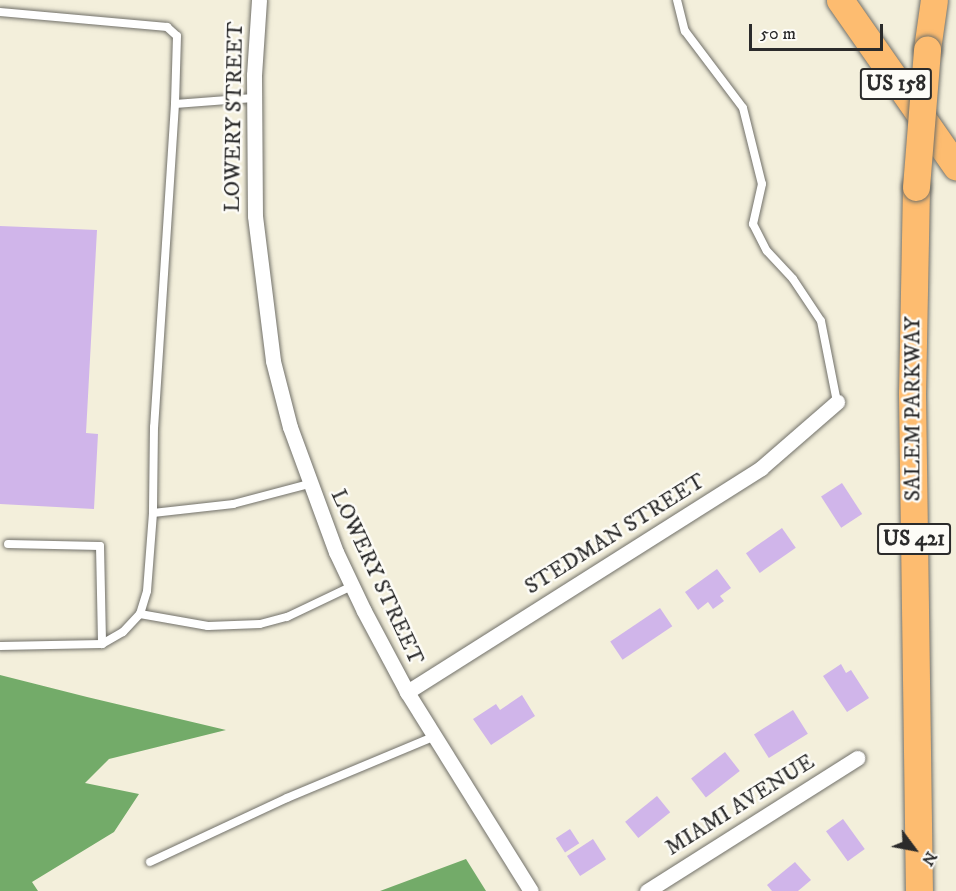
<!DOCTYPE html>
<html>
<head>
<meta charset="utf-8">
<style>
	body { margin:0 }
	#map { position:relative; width:956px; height:891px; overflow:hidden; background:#f3efdb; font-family:"IM FELL DW Pica",serif }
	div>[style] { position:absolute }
	.forest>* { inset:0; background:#73ab69 }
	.building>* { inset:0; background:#d0b5ea; transform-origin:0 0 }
	.roads { filter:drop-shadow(0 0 2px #717069) drop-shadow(0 0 2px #717069) }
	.lane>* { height:8px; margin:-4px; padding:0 4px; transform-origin:4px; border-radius:4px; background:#fff }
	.street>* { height:15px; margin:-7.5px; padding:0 7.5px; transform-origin:7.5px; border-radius:7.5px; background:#fff }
	.highway>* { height:27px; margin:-13.5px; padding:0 13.5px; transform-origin:13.5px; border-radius:13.5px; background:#fdbc70 }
	.bridges { filter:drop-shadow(0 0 2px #717069) drop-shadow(0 0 2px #717069) }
	.highway-bridge>* { height:27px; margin:-13.5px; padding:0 13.5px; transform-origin:13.5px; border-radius:13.5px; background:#fdbc70 }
	span { translate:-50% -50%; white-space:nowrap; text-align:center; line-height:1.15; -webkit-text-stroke:5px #fdfcf7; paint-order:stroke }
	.shield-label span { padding:2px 4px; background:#fdfcf7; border:2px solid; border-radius:4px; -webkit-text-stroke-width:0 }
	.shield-label { font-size:21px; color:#2b2b2b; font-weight:700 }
	.street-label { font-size:22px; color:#2b2b2b }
	.north { position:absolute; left:884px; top:819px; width:60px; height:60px; -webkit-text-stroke:4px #fdfcf7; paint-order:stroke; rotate:122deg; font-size:16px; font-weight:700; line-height:24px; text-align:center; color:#2b2b2b }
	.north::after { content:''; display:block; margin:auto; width:21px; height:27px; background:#2b2b2b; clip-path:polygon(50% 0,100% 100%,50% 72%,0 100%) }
	.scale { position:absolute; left:749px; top:24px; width:134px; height:27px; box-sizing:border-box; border:3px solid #2b2b2b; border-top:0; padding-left:8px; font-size:18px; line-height:21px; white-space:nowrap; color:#2b2b2b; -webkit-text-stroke:4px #fdfcf7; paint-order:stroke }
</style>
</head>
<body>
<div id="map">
	<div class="forest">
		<i style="clip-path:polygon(0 675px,87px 697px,226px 730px,109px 759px,85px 783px,139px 794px,114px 832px,32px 882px,38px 891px,0 891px)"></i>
		<i style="clip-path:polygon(466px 859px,486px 891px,380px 891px)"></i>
	</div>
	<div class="building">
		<i style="clip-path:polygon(0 226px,97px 230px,86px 433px,98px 434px,94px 509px,0 504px)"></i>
		<i style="left:842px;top:483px;width:37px;height:25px;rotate:57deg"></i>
		<i style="left:782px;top:528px;width:24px;height:44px;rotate:55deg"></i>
		<i style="clip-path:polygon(717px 569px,731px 588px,720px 596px,724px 601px,713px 609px,708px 602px,698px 610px,685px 592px)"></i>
		<i style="left:660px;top:608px;width:22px;height:60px;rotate:56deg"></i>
		<i style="clip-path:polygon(841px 664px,846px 673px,851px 670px,869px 698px,847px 712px,823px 676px)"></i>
		<i style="clip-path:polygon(522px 695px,535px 716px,491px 745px,473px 719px,496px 704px,500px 710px)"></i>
		<i style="left:793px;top:710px;width:28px;height:46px;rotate:58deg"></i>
		<i style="left:725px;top:752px;width:24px;height:43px;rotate:52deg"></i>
		<i style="left:657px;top:796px;width:21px;height:41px;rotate:51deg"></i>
		<i style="left:843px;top:819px;width:37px;height:21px;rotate:54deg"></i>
		<i style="left:570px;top:829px;width:17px;height:17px;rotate:57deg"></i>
		<i style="left:593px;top:839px;width:24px;height:31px;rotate:57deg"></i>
		<i style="clip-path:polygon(795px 862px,811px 880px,798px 891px,772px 891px,767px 885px)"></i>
	</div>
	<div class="roads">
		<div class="lane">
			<i style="left:677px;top:0;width:32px;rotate:76deg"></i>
			<i style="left:685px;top:31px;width:96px;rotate:53deg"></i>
			<i style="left:743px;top:108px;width:78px;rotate:76deg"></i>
			<i style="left:762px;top:184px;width:41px;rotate:102.7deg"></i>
			<i style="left:753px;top:224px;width:30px;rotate:63deg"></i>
			<i style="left:767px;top:251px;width:38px;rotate:47deg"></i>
			<i style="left:793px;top:279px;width:50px;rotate:56.3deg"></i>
			<i style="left:821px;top:321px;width:83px;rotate:78.8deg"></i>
			<i style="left:0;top:12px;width:168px;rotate:5.1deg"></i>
			<i style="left:167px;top:27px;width:13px;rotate:42deg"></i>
			<i style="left:177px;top:36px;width:68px;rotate:91.7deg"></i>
			<i style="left:253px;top:98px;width:78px;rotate:175.6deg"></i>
			<i style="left:175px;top:104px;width:324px;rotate:93.7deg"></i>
			<i style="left:154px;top:427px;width:86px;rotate:90.7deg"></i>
			<i style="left:153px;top:513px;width:81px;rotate:-6.4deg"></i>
			<i style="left:233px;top:504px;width:79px;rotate:-14.7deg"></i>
			<i style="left:8px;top:544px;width:92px;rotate:1.2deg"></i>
			<i style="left:100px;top:546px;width:98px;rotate:88.8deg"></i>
			<i style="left:140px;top:614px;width:69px;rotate:10deg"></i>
			<i style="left:208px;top:626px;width:52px;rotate:-2.2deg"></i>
			<i style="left:260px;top:624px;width:28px;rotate:-15deg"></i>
			<i style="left:287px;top:617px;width:72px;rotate:-25.5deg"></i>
			<i style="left:0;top:646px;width:102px;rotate:-1.1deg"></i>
			<i style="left:102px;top:644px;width:24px;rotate:-30deg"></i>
			<i style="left:123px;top:632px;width:25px;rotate:-47deg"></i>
			<i style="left:140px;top:614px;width:24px;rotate:-73deg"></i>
			<i style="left:147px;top:591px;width:78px;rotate:-85.6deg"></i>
			<i style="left:150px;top:862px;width:151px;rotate:-25deg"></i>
			<i style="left:287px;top:798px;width:160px;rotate:-22.7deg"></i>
		</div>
		<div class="street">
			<i style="left:259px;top:0;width:75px;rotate:93.8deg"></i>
			<i style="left:254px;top:75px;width:141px;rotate:89.6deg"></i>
			<i style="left:255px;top:216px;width:146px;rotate:82.9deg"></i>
			<i style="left:273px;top:361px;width:68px;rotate:75.6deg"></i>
			<i style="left:290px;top:427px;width:133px;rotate:69.8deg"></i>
			<i style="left:336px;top:552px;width:65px;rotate:64.6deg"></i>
			<i style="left:364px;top:611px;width:92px;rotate:62deg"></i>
			<i style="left:407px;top:692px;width:234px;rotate:58.1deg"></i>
			<i style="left:407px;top:692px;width:419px;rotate:-32.3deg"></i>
			<i style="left:761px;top:468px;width:101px;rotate:-41deg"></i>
			<i style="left:647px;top:891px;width:249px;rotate:-32.3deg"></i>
		</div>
		<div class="highway">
			<i style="left:840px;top:0;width:203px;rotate:55.1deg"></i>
			<i style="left:927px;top:49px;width:49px;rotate:-81.9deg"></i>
			<i style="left:916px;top:187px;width:206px;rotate:91.1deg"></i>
			<i style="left:912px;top:393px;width:498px;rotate:89.2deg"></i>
		</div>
	</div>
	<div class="bridges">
		<div class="highway-bridge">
			<i style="left:916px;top:187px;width:138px;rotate:-85.4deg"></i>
		</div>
	</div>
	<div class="shield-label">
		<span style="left:896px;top:84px">US 158</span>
		<span style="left:914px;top:539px">US 421</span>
	</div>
	<div class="street-label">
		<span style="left:234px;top:117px;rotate:-89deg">LOWERY STREET</span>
		<span style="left:913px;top:409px;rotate:-90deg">SALEM PARKWAY</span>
		<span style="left:615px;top:534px;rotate:-32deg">STEDMAN STREET</span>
		<span style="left:377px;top:577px;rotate:65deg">LOWERY STREET</span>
		<span style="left:740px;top:805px;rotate:-32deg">MIAMI AVENUE</span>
	</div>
	<div class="north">N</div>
	<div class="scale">50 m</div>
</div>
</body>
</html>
